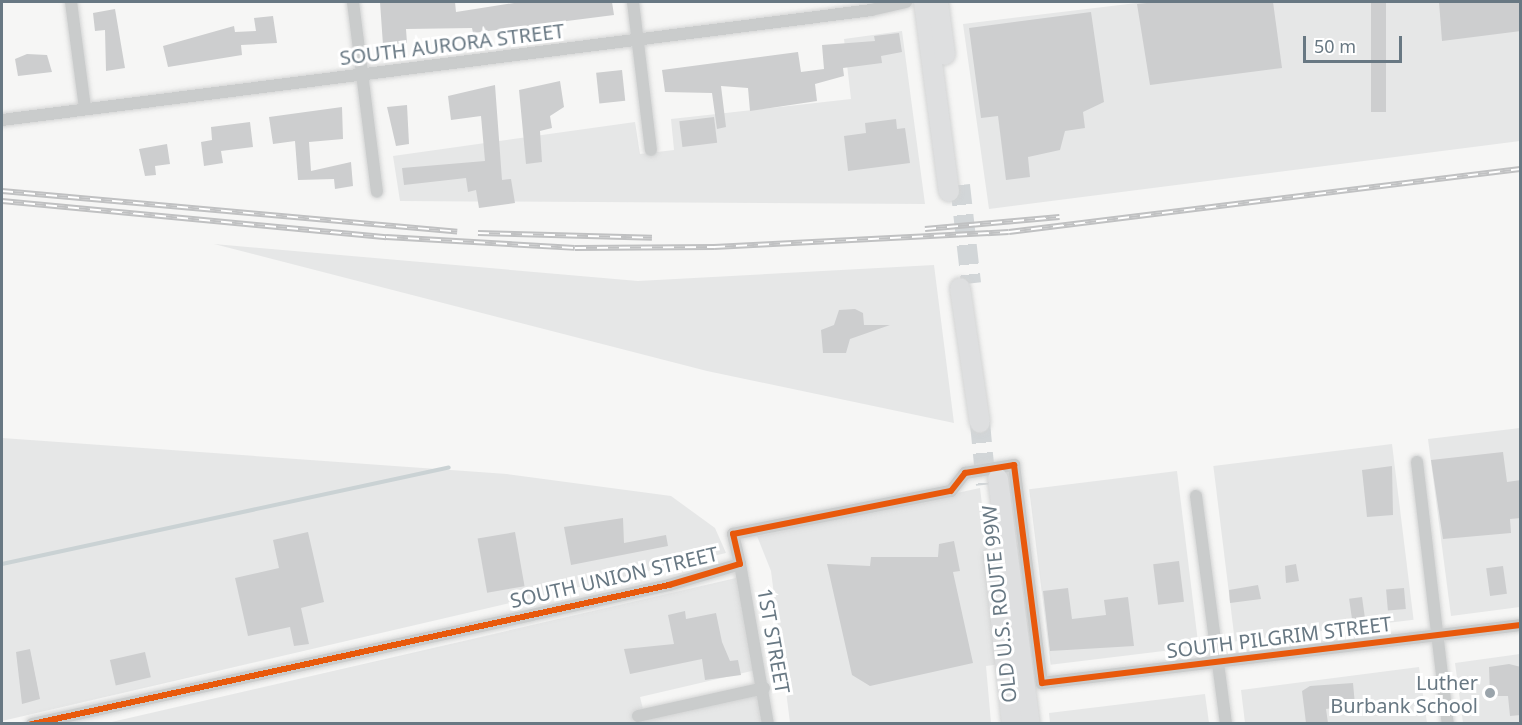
<!DOCTYPE html>
<html>
<head>
<meta charset="utf-8">
<style>
	body { margin:0 }
	#map { position:relative; width:1522px; height:725px; overflow:hidden; background:#f6f6f5; font-family:"Noto Sans",sans-serif }
	div>[style] { position:absolute }
	.built>* { inset:0; background:#e6e7e7; transform-origin:0 0 }
	.stream>* { height:4px; margin:-2px; padding:0 2px; transform-origin:2px; border-radius:2px; background:#cad2d4 }
	.building>* { inset:0; background:#cdcecf; transform-origin:0 0 }
	.primary-tunnel>* { height:20px; margin-top:-10px; transform-origin:0; background:repeating-linear-gradient(90deg,#d2d6d8 0 20px,transparent 0 30px) }
	.roads { filter:drop-shadow(0 0 2px #d3d4d4) drop-shadow(0 0 2px #d3d4d4) }
	.street>* { height:12px; margin:-6px; padding:0 6px; transform-origin:6px; border-radius:6px; background:#cacccc }
	.primary>* { height:20px; margin:-10px; padding:0 10px; transform-origin:10px; border-radius:10px; background:#dedfe0 }
	.rail>* { height:6px; margin-top:-3px; transform-origin:0; background:repeating-linear-gradient(90deg,#fff 0 11px,#c0c1c2 0 22px); box-sizing:border-box; border-block:2px solid #c0c1c2 }
	.cycleway>* { height:6px; margin:-3px; padding:0 3px; transform-origin:3px; border-radius:3px; background:#e8590c }
	.dots>* { width:16px; height:16px; translate:-50% -50%; box-sizing:border-box; border:3px solid #fff; border-radius:50% }
	span { translate:-50% -50%; white-space:nowrap; text-align:center; line-height:1.15; -webkit-text-stroke:6px #fff; paint-order:stroke }
	.street-label { font-size:20px; color:#687883 }
	.poi-label { font-size:20px; color:#687883 }
	.right { translate:-100% -50%; text-align:right }
	.frame { position:absolute; inset:0; border:3px solid #687883; pointer-events:none }
	.scale { position:absolute; left:1303px; top:36px; width:99px; height:27px; box-sizing:border-box; border:3px solid #687883; border-top:0; padding-left:8px; font-size:18px; line-height:21px; white-space:nowrap; color:#687883; -webkit-text-stroke:4px #fff; paint-order:stroke }
</style>
</head>
<body>
<div id="map">
	<div class="built">
		<i style="clip-path:polygon(1145px 2px,1520px 2px,1520px 141px,989px 209px,963px 24px)"></i>
		<i style="clip-path:polygon(902px 31px,925px 204px,400px 201px,393px 156px,635px 122px,640px 154px,674px 150px,671px 119px,851px 99px,844px 39px)"></i>
		<i style="clip-path:polygon(214px 244px,638px 281px,934px 265px,954px 423px,707px 371px)"></i>
		<i style="clip-path:polygon(1520px 428px,1520px 607px,1451px 616px,1428px 439px)"></i>
		<i style="clip-path:polygon(2px 438px,507px 474px,671px 496px,715px 528px,726px 553px,2px 721px)"></i>
		<i style="left:1392px;top:444px;width:177px;height:180px;rotate:83deg"></i>
		<i style="left:1177px;top:471px;width:177px;height:149px;rotate:83deg"></i>
		<i style="clip-path:polygon(980px 488px,1001px 664px,986px 666px,991px 723px,790px 723px,771px 571px,757px 536px)"></i>
		<i style="clip-path:polygon(736px 578px,756px 670px,640px 697px,644px 713px,757px 688px,764px 724px,103px 724px)"></i>
		<i style="clip-path:polygon(1520px 654px,1520px 723px,1463px 723px,1455px 663px)"></i>
		<i style="clip-path:polygon(1419px 667px,1427px 723px,1245px 723px,1241px 690px)"></i>
		<i style="clip-path:polygon(1205px 694px,1209px 723px,1050px 723px,1049px 713px)"></i>
	</div>
	<div class="stream">
		<i style="left:2px;top:564px;width:457px;rotate:-12.2deg"></i>
	</div>
	<div class="building">
		<i style="clip-path:polygon(380px 2px,455px 2px,456px 12px,520px 2px,612px 2px,614px 15px,473px 33px,472px 28px,406px 29px,407px 43px,383px 45px)"></i>
		<i style="clip-path:polygon(1156px 2px,1273px 2px,1282px 68px,1150px 85px,1137px 4px)"></i>
		<i style="left:1371px;top:2px;width:15px;height:110px"></i>
		<i style="clip-path:polygon(1439px 2px,1521px 2px,1521px 31px,1442px 41px)"></i>
		<i style="clip-path:polygon(115px 9px,125px 68px,106px 71px,105px 30px,95px 31px,93px 13px)"></i>
		<i style="clip-path:polygon(1091px 12px,1104px 102px,1083px 112px,1085px 128px,1065px 131px,1060px 150px,1028px 157px,1030px 177px,1006px 180px,998px 116px,981px 118px,969px 28px)"></i>
		<i style="clip-path:polygon(273px 16px,277px 43px,241px 45px,242px 55px,168px 67px,163px 46px,234px 26px,235px 32px,256px 31px,254px 18px)"></i>
		<i style="clip-path:polygon(899px 33px,902px 52px,881px 56px,882px 63px,843px 68px,844px 76px,815px 84px,817px 101px,750px 111px,748px 88px,721px 86px,726px 127px,717px 129px,712px 93px,665px 92px,662px 70px,798px 52px,801px 72px,824px 69px,822px 45px,875px 41px,874px 36px)"></i>
		<i style="clip-path:polygon(27px 54px,47px 55px,52px 72px,18px 76px,15px 59px)"></i>
		<i style="left:622px;top:70px;width:31px;height:26px;rotate:84deg"></i>
		<i style="clip-path:polygon(560px 81px,564px 107px,550px 116px,552px 128px,540px 131px,542px 162px,526px 164px,519px 90px)"></i>
		<i style="clip-path:polygon(495px 85px,502px 180px,511px 179px,515px 203px,479px 208px,476px 190px,468px 192px,466px 178px,404px 185px,402px 168px,485px 161px,481px 116px,451px 120px,448px 96px)"></i>
		<i style="clip-path:polygon(407px 105px,409px 144px,396px 146px,387px 107px)"></i>
		<i style="clip-path:polygon(342px 107px,343px 139px,309px 142px,311px 171px,351px 162px,353px 186px,335px 189px,334px 179px,298px 180px,295px 141px,273px 144px,269px 117px)"></i>
		<i style="left:714px;top:117px;width:26px;height:35px;rotate:83deg"></i>
		<i style="clip-path:polygon(896px 119px,897px 129px,905px 128px,910px 163px,848px 171px,844px 136px,866px 133px,865px 123px)"></i>
		<i style="clip-path:polygon(250px 122px,253px 147px,221px 151px,223px 163px,204px 166px,201px 142px,212px 140px,211px 127px)"></i>
		<i style="clip-path:polygon(167px 144px,170px 164px,155px 166px,156px 175px,145px 176px,139px 149px)"></i>
		<i style="clip-path:polygon(855px 309px,863px 313px,864px 325px,890px 325px,850px 339px,846px 353px,823px 353px,821px 330px,834px 325px,839px 310px)"></i>
		<i style="clip-path:polygon(1503px 452px,1507px 482px,1521px 480px,1521px 518px,1510px 519px,1511px 533px,1443px 539px,1431px 460px)"></i>
		<i style="clip-path:polygon(1392px 466px,1393px 515px,1367px 517px,1362px 470px)"></i>
		<i style="clip-path:polygon(623px 518px,624px 543px,666px 535px,668px 546px,571px 565px,564px 527px)"></i>
		<i style="clip-path:polygon(308px 532px,324px 602px,301px 608px,309px 644px,294px 646px,290px 627px,248px 636px,235px 578px,279px 568px,273px 540px)"></i>
		<i style="left:515px;top:532px;width:55px;height:38px;rotate:80deg"></i>
		<i style="clip-path:polygon(954px 541px,960px 571px,953px 572px,973px 663px,870px 686px,852px 675px,827px 564px,870px 566px,871px 557px,938px 557px,939px 544px)"></i>
		<i style="left:1179px;top:561px;width:41px;height:26px;rotate:83deg"></i>
		<i style="clip-path:polygon(1296px 564px,1299px 581px,1286px 583px,1285px 566px)"></i>
		<i style="left:1503px;top:566px;width:28px;height:17px;rotate:82deg"></i>
		<i style="clip-path:polygon(1258px 585px,1261px 599px,1230px 603px,1229px 590px)"></i>
		<i style="clip-path:polygon(1068px 588px,1072px 619px,1106px 615px,1104px 600px,1128px 597px,1134px 646px,1050px 651px,1043px 591px)"></i>
		<i style="left:1404px;top:588px;width:21px;height:18px;rotate:85deg"></i>
		<i style="left:1362px;top:597px;width:22px;height:13px;rotate:82deg"></i>
		<i style="clip-path:polygon(685px 611px,686px 619px,716px 613px,722px 642px,730px 661px,738px 660px,741px 675px,705px 680px,702px 659px,630px 674px,624px 649px,674px 644px,668px 615px)"></i>
		<i style="clip-path:polygon(30px 649px,40px 699px,22px 704px,16px 652px)"></i>
		<i style="left:145px;top:652px;width:26px;height:36px;rotate:77deg"></i>
		<i style="clip-path:polygon(1509px 664px,1521px 667px,1521px 715px,1510px 716px,1508px 696px,1490px 696px,1489px 667px)"></i>
		<i style="clip-path:polygon(1353px 683px,1355px 705px,1326px 709px,1328px 723px,1306px 723px,1302px 691px,1310px 686px)"></i>
	</div>
	<div class="primary-tunnel">
		<i style="left:960px;top:185px;width:99px;rotate:83.6deg"></i>
		<i style="left:980px;top:423px;width:62px;rotate:84.5deg"></i>
	</div>
	<div class="roads">
		<div class="street">
			<i style="left:71px;top:2px;width:108px;rotate:82.5deg"></i>
			<i style="left:353px;top:2px;width:191px;rotate:82.8deg"></i>
			<i style="left:633px;top:2px;width:149px;rotate:83.1deg"></i>
			<i style="left:2px;top:120px;width:876px;rotate:-7.21deg"></i>
			<i style="left:871px;top:10px;width:36px;rotate:-13deg"></i>
			<i style="left:1417px;top:462px;width:264px;rotate:83.3deg"></i>
			<i style="left:1196px;top:496px;width:230px;rotate:82.5deg"></i>
			<i style="left:740px;top:564px;width:162px;rotate:80.1deg"></i>
			<i style="left:638px;top:716px;width:129px;rotate:-12.5deg"></i>
			<i style="left:32px;top:724px;width:652px;rotate:-12.31deg"></i>
			<i style="left:669px;top:585px;width:74px;rotate:-16.5deg"></i>
			<i style="left:740px;top:564px;width:31px;rotate:-103deg"></i>
			<i style="left:733px;top:534px;width:222px;rotate:-11.2deg"></i>
			<i style="left:951px;top:491px;width:23px;rotate:-52deg"></i>
			<i style="left:965px;top:473px;width:50px;rotate:-9.3deg"></i>
			<i style="left:1014px;top:465px;width:220px;rotate:82.7deg"></i>
			<i style="left:1042px;top:683px;width:482px;rotate:-6.9deg"></i>
		</div>
		<div class="primary">
			<i style="left:924px;top:2px;width:191px;rotate:82.5deg"></i>
			<i style="left:938px;top:2px;width:53px;rotate:82.5deg"></i>
			<i style="left:960px;top:288px;width:136px;rotate:81.6deg"></i>
			<i style="left:998px;top:479px;width:247px;rotate:82.6deg"></i>
			<i style="left:994px;top:556px;width:169px;rotate:83.9deg"></i>
		</div>
	</div>
	<div class="rail">
		<i style="left:2px;top:191px;width:457px;rotate:5.1deg"></i>
		<i style="left:2px;top:201px;width:386px;rotate:5.4deg"></i>
		<i style="left:386px;top:237px;width:189px;rotate:3.3deg"></i>
		<i style="left:575px;top:248px;width:139px;rotate:-0.4deg"></i>
		<i style="left:714px;top:247px;width:295px;rotate:-2.9deg"></i>
		<i style="left:1009px;top:232px;width:515px;rotate:-7.03deg"></i>
		<i style="left:925px;top:229px;width:135px;rotate:-5.1deg"></i>
		<i style="left:478px;top:233px;width:174px;rotate:1.6deg"></i>
	</div>
	<div class="cycleway">
		<i style="left:32px;top:724px;width:652px;rotate:-12.31deg"></i>
		<i style="left:669px;top:585px;width:74px;rotate:-16.5deg"></i>
		<i style="left:740px;top:564px;width:31px;rotate:-103deg"></i>
		<i style="left:733px;top:534px;width:222px;rotate:-11.2deg"></i>
		<i style="left:951px;top:491px;width:23px;rotate:-52deg"></i>
		<i style="left:965px;top:473px;width:50px;rotate:-9.3deg"></i>
		<i style="left:1014px;top:465px;width:220px;rotate:82.7deg"></i>
		<i style="left:1042px;top:683px;width:482px;rotate:-6.9deg"></i>
	</div>
	<div class="dots">
		<i style="left:1490px;top:693px;background:#9aa4ab"></i>
	</div>
	<div class="street-label">
		<span style="left:452px;top:44px;rotate:-7deg">SOUTH AURORA STREET</span>
		<span style="left:614px;top:577px;rotate:-13deg">SOUTH UNION STREET</span>
		<span style="left:999px;top:604px;rotate:-96deg">OLD U.S. ROUTE 99W</span>
		<span style="left:1279px;top:637px;rotate:-7deg">SOUTH PILGRIM STREET</span>
		<span style="left:774px;top:641px;rotate:80deg">1ST STREET</span>
	</div>
	<div class="poi-label">
		<span class="right" style="left:1478px;top:694px">Luther<br>Burbank School</span>
	</div>
	<div class="frame"></div>
	<div class="scale">50 m</div>
</div>
</body>
</html>
